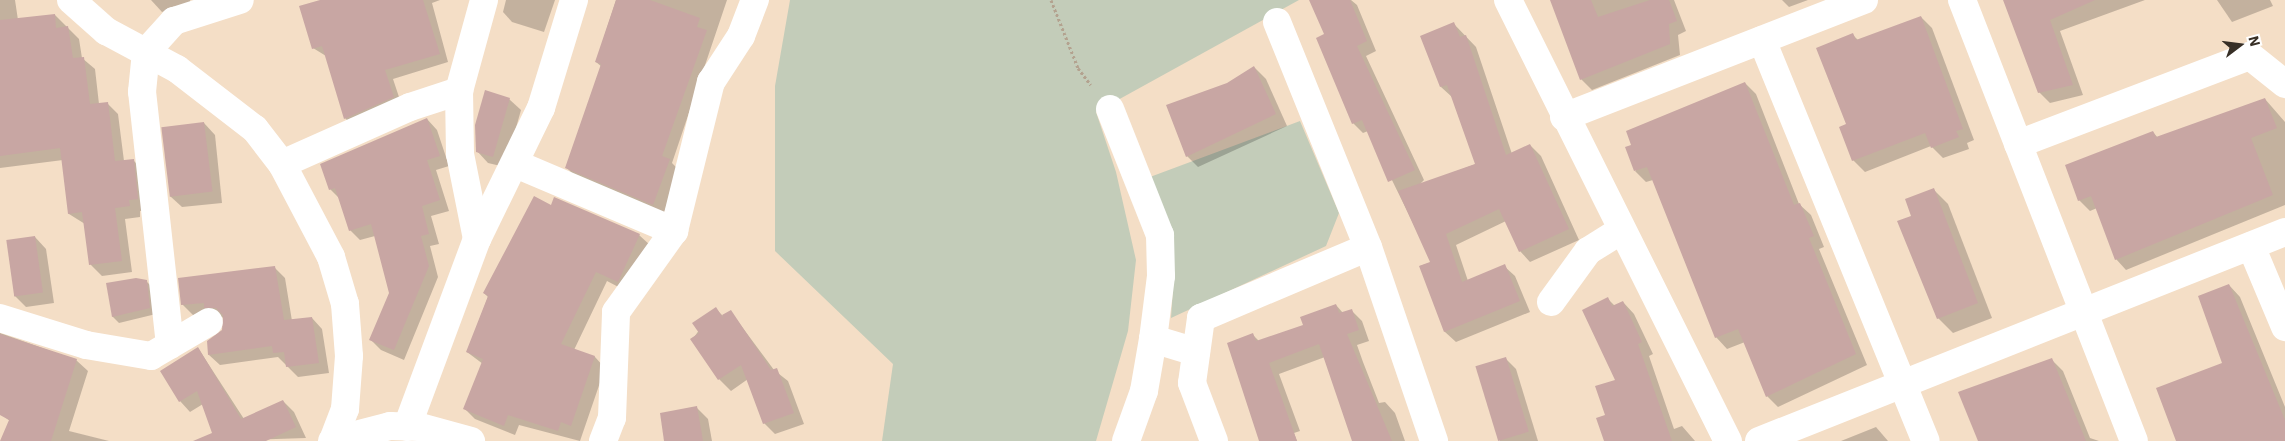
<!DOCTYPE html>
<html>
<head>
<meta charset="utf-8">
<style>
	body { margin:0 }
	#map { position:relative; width:2285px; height:441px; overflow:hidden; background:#f4dec6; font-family:"IBM Plex Sans",sans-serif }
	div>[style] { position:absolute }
	.green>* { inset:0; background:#c3ccb9 }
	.shadow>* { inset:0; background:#0003 }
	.building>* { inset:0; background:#c8a6a3; transform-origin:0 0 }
	.path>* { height:3px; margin-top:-1.5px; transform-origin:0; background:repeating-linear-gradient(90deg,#b3a28f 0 2.5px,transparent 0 5px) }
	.minor>* { height:28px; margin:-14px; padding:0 14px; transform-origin:14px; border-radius:14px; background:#fff }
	span { translate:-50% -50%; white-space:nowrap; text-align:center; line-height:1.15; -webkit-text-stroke:4px #fff; paint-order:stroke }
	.north { position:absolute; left:2215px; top:20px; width:50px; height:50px; -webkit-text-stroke:4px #fff; paint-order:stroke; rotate:75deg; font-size:14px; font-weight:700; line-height:20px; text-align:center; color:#372f26 }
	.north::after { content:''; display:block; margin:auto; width:18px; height:22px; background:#372f26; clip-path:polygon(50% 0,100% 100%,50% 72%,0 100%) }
</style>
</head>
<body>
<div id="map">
	<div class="green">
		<i style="clip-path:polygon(790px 0,1299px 0,1096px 112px,1116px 172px,1136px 260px,1128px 331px,1096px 441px,882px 441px,893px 364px,775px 251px,775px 86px)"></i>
		<i style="clip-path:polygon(1300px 121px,1339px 213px,1326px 246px,1171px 318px,1174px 273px,1150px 177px)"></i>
	</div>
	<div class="shadow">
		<i style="clip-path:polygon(0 0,15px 0,18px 20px,55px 15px,79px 39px,82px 58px,95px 69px,99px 104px,107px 103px,118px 114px,124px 161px,133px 160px,144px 171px,149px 210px,140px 211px,140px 217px,125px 219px,132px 272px,102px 276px,91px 265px,85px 224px,69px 214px,63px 160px,0 168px)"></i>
		<i style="clip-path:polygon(151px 0,190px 0,191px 3px,162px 12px)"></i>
		<i style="clip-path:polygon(324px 0,440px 0,432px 3px,448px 62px,393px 79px,402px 106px,354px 127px,345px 118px,326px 56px,313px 48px)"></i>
		<i style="clip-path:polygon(506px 0,555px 0,544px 32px,512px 22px,503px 12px)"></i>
		<i style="clip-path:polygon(616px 0,727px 0,672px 163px,679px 170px,664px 213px,576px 177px,566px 167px,602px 67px,596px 62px)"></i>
		<i style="clip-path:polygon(1324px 0,1351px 0,1357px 5px,1376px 51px,1366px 56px,1424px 180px,1419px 185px,1476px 164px,1452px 97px,1441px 87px,1454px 24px,1476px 47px,1512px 154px,1530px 145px,1541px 156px,1579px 240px,1530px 262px,1520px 251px,1506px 221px,1456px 245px,1468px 281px,1504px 266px,1515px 276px,1530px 312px,1456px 342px,1445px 332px,1420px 266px,1432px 262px,1368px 131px,1363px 133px,1353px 123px,1326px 35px)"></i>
		<i style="clip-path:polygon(1551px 0,1674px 0,1686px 31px,1678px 35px,1680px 55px,1592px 90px,1581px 79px)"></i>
		<i style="clip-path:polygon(1782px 0,1808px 0,1789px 7px)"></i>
		<i style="clip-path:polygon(2005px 0,2145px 0,2060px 31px,2083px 95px,2050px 103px,2039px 92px)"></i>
		<i style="clip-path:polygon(2217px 0,2270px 0,2273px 6px,2232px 22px)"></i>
		<i style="clip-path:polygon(1921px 17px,1932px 28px,1974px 140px,1967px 143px,1969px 149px,1943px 158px,1931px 146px,1865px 172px,1853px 160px,1848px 125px,1853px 35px,1859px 41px)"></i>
		<i style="clip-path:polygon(1254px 67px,1266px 79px,1287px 126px,1198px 167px,1187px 156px,1227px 84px)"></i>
		<i style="clip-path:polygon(1745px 83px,1756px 94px,1799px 204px,1811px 215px,1824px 247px,1819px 249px,1867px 365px,1778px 407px,1767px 396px,1745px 342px,1727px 349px,1716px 337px,1653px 180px,1646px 182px,1635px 171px)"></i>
		<i style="clip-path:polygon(509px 99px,521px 110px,505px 167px,488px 163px,477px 151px)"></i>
		<i style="clip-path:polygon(2265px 99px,2285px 122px,2285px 205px,2126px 270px,2116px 259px,2097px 208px,2090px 211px,2079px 200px,2153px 132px,2158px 138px)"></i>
		<i style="clip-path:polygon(427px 119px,437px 130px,449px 166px,436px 170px,449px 211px,431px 216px,439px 244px,430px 246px,438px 277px,404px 360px,381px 350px,371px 340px,391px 293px,375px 236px,360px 240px,350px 230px,340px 199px,330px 189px)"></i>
		<i style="clip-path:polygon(204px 123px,215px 135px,222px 203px,182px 207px,170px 196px)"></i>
		<i style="clip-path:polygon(1933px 189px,1948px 204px,1992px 318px,1953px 333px,1938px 318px,1913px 217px)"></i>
		<i style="clip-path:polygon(552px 207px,639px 235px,650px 245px,628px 292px,607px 281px,574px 350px,595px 357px,605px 368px,580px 441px,519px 425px,515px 435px,475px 419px,465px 409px,483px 364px,467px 352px,488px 297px,484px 293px)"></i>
		<i style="clip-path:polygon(35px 237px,46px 249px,54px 303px,26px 307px,14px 295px)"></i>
		<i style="clip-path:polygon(275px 268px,285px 278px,292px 321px,312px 318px,322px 329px,329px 373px,298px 377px,278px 357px,220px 365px,209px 355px,224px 331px,224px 318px,212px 313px,193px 315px,182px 304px)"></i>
		<i style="clip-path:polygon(147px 282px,153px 288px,156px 314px,119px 323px,113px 317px,108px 284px)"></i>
		<i style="clip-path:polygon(2229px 285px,2240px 297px,2285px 407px,2285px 441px,2182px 441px,2223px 364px)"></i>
		<i style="clip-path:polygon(1608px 299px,1615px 306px,1623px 302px,1634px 314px,1653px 354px,1649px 356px,1674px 429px,1682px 426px,1695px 441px,1607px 441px,1607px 416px,1617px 380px)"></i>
		<i style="clip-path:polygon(1336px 305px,1343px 313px,1351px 310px,1362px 321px,1369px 341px,1357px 345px,1363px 362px,1379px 403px,1385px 402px,1395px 413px,1405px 441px,1355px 441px,1325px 357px,1279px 374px,1300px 431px,1294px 433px,1297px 441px,1261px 441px,1253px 335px,1259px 341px,1304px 326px)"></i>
		<i style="clip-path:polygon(715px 308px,723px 316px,731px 312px,774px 370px,788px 381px,804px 424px,775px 434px,764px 423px,748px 379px,731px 391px,719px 379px,692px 340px)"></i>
		<i style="clip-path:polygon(0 333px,76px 360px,88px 371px,69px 431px,109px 441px,8px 441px,10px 421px,0 413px)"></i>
		<i style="clip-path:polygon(198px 348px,244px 419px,283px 401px,294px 412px,306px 438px,216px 441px,203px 404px,190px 412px,180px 401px)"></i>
		<i style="clip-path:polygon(1506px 359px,1516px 369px,1538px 441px,1500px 441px,1477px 369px)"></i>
		<i style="clip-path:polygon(2051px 359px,2063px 371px,2090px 438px,2099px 441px,1978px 441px)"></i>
		<i style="clip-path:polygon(697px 408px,708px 419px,712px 441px,666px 441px)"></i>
		<i style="clip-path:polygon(1876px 427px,1888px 441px,1841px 441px)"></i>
	</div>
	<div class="building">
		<i style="clip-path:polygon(320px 0,423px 0,440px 54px,385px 70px,394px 97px,344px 119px,322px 46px,312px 49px,299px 6px)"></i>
		<i style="clip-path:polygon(616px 0,650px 0,700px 18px,697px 27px,707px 30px,662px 156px,670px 159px,653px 205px,565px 168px,601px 64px,595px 62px)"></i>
		<i style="clip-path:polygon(1309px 0,1350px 0,1367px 41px,1357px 46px,1415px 170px,1388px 182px,1362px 120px,1352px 124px,1316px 38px,1324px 34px)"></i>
		<i style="clip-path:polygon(1550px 0,1591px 0,1598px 17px,1650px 0,1669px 0,1677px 21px,1669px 24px,1670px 44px,1580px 80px)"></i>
		<i style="clip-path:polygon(2003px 0,2095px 0,2050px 20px,2073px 85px,2038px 93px)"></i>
		<i style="clip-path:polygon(55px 14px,56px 28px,68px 26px,73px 58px,84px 57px,90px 104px,108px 102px,115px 161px,134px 159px,138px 199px,129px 200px,130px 206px,115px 208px,122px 261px,89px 265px,82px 212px,68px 214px,60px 148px,0 156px,0 20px)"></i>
		<i style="clip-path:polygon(1921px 16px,1963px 129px,1956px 131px,1959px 137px,1931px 148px,1925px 133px,1852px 161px,1839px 127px,1846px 124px,1816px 48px,1853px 33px,1856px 40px)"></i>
		<i style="clip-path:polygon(1454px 22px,1460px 37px,1466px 35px,1506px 155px,1530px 144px,1569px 229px,1519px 252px,1499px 209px,1446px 234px,1462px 282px,1505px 264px,1520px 301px,1444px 332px,1419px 266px,1430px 262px,1398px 191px,1475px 164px,1447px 85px,1440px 87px,1420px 36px)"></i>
		<i style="clip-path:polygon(1254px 66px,1276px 114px,1186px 157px,1166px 105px,1227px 83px)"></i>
		<i style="clip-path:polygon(1745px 82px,1794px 205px,1800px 203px,1814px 236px,1809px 238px,1856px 354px,1766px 397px,1738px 329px,1715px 338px,1647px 167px,1634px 171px,1625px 147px,1631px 145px,1626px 131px)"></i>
		<i style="clip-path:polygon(485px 90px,510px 98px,493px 157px,476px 152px,475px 125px)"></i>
		<i style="clip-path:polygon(2265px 98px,2277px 128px,2251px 138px,2273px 195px,2115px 260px,2091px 196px,2078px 201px,2065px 165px,2153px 131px,2156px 137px)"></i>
		<i style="clip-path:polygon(427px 118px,440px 156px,427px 160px,440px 200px,422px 206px,429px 234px,421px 236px,429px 266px,394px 350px,369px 340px,389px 293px,371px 224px,349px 231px,335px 188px,329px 190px,320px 164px)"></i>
		<i style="left:204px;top:122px;width:70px;height:43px;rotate:83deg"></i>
		<i style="clip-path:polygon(1934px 188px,1978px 303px,1937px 319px,1897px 221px,1911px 216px,1905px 199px)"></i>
		<i style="clip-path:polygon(534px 196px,551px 205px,554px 197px,640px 234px,618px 282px,596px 272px,561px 344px,595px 356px,571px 426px,561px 422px,558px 431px,508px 415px,504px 426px,463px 409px,483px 359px,466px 352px,488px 296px,483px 293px)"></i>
		<i style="left:35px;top:236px;width:57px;height:29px;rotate:82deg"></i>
		<i style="clip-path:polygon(275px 266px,284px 320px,312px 317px,319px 363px,286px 367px,284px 352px,273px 353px,272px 346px,208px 355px,207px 341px,222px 330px,223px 315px,216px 308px,204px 308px,204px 303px,181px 305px,178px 278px)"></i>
		<i style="clip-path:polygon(136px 278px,147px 280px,150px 308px,112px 317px,106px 283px)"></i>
		<i style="clip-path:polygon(2229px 284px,2285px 420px,2285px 441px,2176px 441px,2156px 388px,2222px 363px,2198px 296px)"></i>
		<i style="clip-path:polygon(1608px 297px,1612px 306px,1623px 301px,1642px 342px,1638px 344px,1672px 441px,1604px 441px,1596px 418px,1605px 415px,1595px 386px,1615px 380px,1582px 310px)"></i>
		<i style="clip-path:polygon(1336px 304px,1339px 313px,1352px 309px,1359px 330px,1347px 334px,1392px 441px,1352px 441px,1319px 344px,1269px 363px,1297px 441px,1259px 441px,1227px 343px,1253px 333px,1256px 341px,1303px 325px,1300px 317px)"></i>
		<i style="clip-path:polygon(716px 307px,725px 321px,722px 315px,731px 310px,771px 370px,777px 368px,794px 413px,763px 424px,741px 365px,718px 380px,690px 339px,699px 333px,692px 323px)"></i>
		<i style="clip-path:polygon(0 334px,77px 359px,51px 441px,0 441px,9px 420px,0 415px)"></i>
		<i style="clip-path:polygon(198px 347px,241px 419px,283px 400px,296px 427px,266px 441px,193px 441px,212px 433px,197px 391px,179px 402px,160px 371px)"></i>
		<i style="left:1506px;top:357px;width:78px;height:32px;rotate:73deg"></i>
		<i style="clip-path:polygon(2052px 358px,2086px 441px,1978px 441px,1958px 392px)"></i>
		<i style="clip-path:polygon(697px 406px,703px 441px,664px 441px,660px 413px)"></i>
	</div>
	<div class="path">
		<i style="left:1051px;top:0;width:73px;rotate:68.3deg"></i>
		<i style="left:1078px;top:68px;width:21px;rotate:53deg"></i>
	</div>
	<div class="minor">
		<i style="left:71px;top:0;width:47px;rotate:41.5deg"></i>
		<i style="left:106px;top:31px;width:81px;rotate:28.2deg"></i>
		<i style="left:177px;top:69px;width:98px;rotate:37.6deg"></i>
		<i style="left:255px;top:129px;width:44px;rotate:52.4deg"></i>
		<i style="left:282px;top:164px;width:105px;rotate:62.2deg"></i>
		<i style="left:331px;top:257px;width:49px;rotate:73.4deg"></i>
		<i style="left:345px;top:304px;width:52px;rotate:85.6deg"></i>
		<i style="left:349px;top:356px;width:53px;rotate:94.3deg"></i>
		<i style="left:345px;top:409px;width:33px;rotate:111deg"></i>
		<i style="left:1508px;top:0;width:493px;rotate:63.5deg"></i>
		<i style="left:1962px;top:0;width:473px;rotate:68.7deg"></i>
		<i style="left:1277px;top:22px;width:243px;rotate:68deg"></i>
		<i style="left:1368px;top:247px;width:205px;rotate:71.2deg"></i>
		<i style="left:1762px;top:40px;width:433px;rotate:67.8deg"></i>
		<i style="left:1110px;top:109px;width:136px;rotate:68.4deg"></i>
		<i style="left:1160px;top:235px;width:41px;rotate:88.6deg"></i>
		<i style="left:1161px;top:276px;width:64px;rotate:97.2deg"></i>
		<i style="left:1153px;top:339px;width:53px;rotate:99.8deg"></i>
		<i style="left:1144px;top:391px;width:53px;rotate:109.8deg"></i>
		<i style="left:1564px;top:117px;width:322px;rotate:-21.3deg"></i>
		<i style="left:2018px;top:144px;width:248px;rotate:-20.8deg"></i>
		<i style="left:2250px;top:56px;width:45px;rotate:38.7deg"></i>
		<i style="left:282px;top:164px;width:140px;rotate:-24deg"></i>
		<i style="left:410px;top:107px;width:52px;rotate:-18.1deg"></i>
		<i style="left:516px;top:164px;width:172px;rotate:23deg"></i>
		<i style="left:477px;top:239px;width:87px;rotate:-101.3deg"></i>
		<i style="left:460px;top:154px;width:63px;rotate:-90.9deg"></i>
		<i style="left:459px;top:91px;width:94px;rotate:-74.6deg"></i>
		<i style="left:2251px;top:246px;width:88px;rotate:67.2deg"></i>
		<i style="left:1551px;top:302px;width:63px;rotate:-54deg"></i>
		<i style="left:1588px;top:251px;width:39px;rotate:-32deg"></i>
		<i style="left:0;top:318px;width:90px;rotate:17.4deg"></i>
		<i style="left:86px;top:345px;width:66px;rotate:9.6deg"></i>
		<i style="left:151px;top:356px;width:67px;rotate:-30.4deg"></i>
		<i style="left:1153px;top:339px;width:45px;rotate:16.8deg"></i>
		<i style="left:170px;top:345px;width:255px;rotate:-96.3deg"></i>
		<i style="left:142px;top:92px;width:40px;rotate:-84.3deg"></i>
		<i style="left:146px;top:52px;width:42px;rotate:-47.9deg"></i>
		<i style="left:174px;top:21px;width:69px;rotate:-17.7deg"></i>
		<i style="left:407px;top:427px;width:201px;rotate:-69.6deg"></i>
		<i style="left:477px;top:239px;width:146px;rotate:-64deg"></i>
		<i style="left:541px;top:108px;width:113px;rotate:-73deg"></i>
		<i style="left:332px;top:441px;width:60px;rotate:-14.5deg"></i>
		<i style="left:390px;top:426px;width:30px;rotate:2deg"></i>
		<i style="left:420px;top:427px;width:53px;rotate:15.4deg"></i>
		<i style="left:603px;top:441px;width:25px;rotate:-69deg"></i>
		<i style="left:612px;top:418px;width:106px;rotate:-87.8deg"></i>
		<i style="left:616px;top:312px;width:100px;rotate:-54.4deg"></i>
		<i style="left:674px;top:231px;width:154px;rotate:-76.1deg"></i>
		<i style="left:711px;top:82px;width:55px;rotate:-56.9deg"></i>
		<i style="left:741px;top:36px;width:39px;rotate:-69deg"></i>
		<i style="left:1214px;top:441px;width:62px;rotate:-110.8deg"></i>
		<i style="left:1192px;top:383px;width:66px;rotate:-82.1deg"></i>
		<i style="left:1201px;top:318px;width:181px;rotate:-23deg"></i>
		<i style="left:1759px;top:441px;width:566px;rotate:-21.67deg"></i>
	</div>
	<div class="north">N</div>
</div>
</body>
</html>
